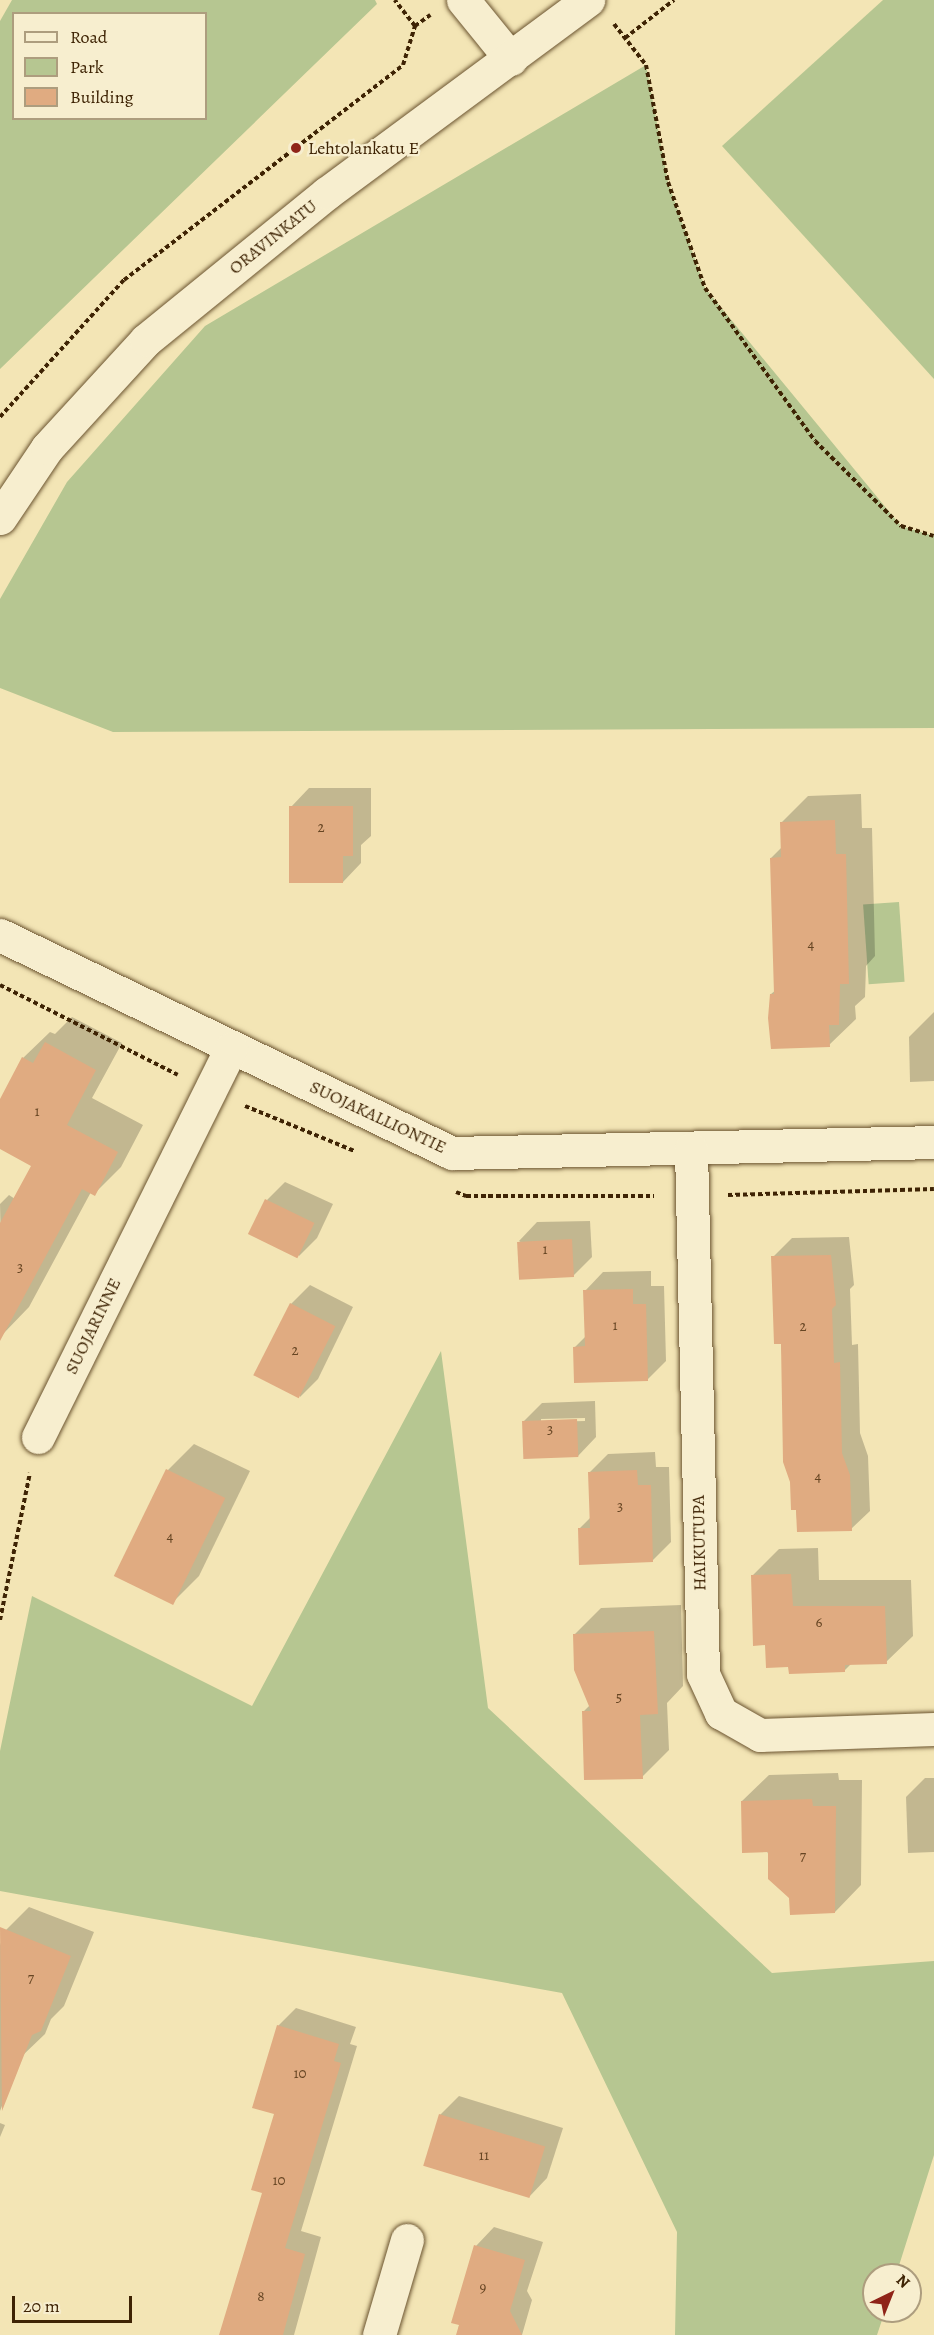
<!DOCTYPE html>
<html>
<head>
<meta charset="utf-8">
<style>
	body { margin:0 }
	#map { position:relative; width:934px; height:2335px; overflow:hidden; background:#f3e5b5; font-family:Alegreya,serif }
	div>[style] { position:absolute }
	.green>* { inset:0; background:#b6c691; transform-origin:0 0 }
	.shadow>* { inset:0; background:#0003 }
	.building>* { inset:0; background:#e0ab81; transform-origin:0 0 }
	.path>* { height:4px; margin-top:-2px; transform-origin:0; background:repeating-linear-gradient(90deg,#3e2304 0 4.5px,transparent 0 7.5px) }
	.roads { filter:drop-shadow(0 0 2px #6b5430) drop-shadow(0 0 2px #6b5430) }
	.minor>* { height:33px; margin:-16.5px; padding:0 16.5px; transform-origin:16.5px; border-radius:16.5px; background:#f7eecf }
	.dots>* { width:16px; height:16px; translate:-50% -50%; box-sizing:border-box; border:3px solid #f7eecf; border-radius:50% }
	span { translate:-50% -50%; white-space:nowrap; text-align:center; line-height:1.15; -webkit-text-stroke:4.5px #f7eecf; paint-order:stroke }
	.number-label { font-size:15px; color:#664523 }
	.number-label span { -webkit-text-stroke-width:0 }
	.poi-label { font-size:18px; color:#3e2304 }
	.left { translate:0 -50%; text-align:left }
	.street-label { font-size:18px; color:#3e2304 }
	.legend { position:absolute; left:12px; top:12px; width:195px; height:108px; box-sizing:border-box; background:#f7eecf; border:2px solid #ad9d7e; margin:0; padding:8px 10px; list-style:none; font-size:18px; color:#3e2304 }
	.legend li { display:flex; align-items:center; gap:12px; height:30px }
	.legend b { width:30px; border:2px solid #ad9d7e }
	.north { position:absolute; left:862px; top:2263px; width:60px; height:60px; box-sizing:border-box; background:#f7eecf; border:2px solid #ad9d7e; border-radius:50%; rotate:43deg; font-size:16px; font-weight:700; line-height:24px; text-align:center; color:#3e2304 }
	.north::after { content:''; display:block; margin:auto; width:21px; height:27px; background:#8f2418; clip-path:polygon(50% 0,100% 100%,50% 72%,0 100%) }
	.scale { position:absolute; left:12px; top:2296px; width:120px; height:27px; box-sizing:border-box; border:3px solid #3e2304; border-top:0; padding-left:8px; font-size:18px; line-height:21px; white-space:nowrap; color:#3e2304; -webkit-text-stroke:4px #f7eecf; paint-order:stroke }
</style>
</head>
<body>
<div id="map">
	<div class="green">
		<i style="clip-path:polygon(evenodd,12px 0,375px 0,377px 4px,0 369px,0 21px,12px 0,14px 14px,206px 14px,206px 118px,14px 118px,14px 14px)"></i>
		<i style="clip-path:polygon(883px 0,934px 0,934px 379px,722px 146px)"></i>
		<i style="clip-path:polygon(646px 65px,668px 182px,705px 288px,901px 526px,934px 536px,934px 728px,113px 732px,0 688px,0 599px,67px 482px,205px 326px)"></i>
		<i style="left:899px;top:902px;width:80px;height:36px;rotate:86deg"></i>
		<i style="clip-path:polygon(441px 1351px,488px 1708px,772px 1973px,934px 1961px,934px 2155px,896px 2275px,874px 2275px,874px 2311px,885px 2311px,877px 2335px,675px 2335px,677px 2232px,562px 1993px,0 1891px,0 1751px,32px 1596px,252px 1706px)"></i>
	</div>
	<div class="shadow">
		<i style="clip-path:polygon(309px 788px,371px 788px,371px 836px,361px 845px,361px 863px,343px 882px,291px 807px)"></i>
		<i style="clip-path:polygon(861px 794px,862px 828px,872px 828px,875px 956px,866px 966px,865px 997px,855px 1006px,856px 1019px,829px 1045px,771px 994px,776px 990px,771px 858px,782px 847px,781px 823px,808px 796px)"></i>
		<i style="clip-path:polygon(934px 1012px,934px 1081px,910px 1082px,909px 1037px)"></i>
		<i style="clip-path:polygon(72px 1017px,122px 1043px,92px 1098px,143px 1125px,121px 1167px,94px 1194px,91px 1192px,29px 1307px,3px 1334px,0 1204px,9px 1195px,15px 1199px,33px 1166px,0 1147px,0 1102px,23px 1058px,50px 1032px,55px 1034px)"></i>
		<i style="clip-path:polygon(285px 1182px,333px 1204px,317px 1238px,299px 1256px,267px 1200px)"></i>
		<i style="clip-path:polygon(590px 1221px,592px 1257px,573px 1276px,519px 1241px,537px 1222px)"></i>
		<i style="clip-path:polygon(849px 1237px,854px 1285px,850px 1289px,852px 1345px,858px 1344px,860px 1433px,868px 1456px,870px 1511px,851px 1529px,798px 1531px,773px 1257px,792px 1238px)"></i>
		<i style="clip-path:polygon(651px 1271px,651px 1286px,664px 1286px,666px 1361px,647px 1380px,575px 1347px,586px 1336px,585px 1291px,603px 1272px)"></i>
		<i style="clip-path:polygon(310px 1285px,353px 1307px,318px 1379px,300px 1397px,291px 1304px)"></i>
		<i style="clip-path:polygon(evenodd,595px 1401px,596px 1437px,578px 1456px,524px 1421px,542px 1403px,595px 1401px,585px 1418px,585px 1421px,541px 1422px,541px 1419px,585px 1418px)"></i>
		<i style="clip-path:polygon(194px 1444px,250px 1471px,199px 1576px,173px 1602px,168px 1470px)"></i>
		<i style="clip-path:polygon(655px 1452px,656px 1467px,669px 1467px,671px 1542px,653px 1560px,580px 1528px,591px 1517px,589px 1473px,608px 1454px)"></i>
		<i style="clip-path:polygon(818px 1548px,819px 1580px,911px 1580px,913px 1636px,886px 1662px,852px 1663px,844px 1671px,790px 1665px,767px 1644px,752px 1576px,779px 1549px)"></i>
		<i style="clip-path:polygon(681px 1605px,683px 1686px,667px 1703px,669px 1750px,642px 1777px,583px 1712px,590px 1705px,575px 1634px,601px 1608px)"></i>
		<i style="clip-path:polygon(838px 1773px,839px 1780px,862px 1780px,861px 1885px,835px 1912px,790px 1898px,742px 1801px,769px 1775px)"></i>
		<i style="clip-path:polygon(925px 1778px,934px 1778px,934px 1852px,908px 1853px,906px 1797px)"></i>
		<i style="clip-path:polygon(29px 1907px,94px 1932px,64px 2006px,51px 2019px,45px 2034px,21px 2057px,0 2111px,0 1945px,6px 1930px)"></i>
		<i style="clip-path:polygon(296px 2008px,356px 2027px,350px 2044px,357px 2046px,301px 2231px,321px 2237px,294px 2335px,220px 2335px,264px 2192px,276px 2113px,278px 2026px)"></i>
		<i style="clip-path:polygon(459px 2096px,563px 2128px,547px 2178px,529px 2197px,440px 2115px)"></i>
		<i style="clip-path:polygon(0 2123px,5px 2125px,0 2137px)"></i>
		<i style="clip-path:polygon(494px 2227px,543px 2242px,527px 2291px,532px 2300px,522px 2335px,457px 2335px,476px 2246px)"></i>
	</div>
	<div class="building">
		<i style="clip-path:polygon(289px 806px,353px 806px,353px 856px,343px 856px,343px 883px,289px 883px)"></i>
		<i style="clip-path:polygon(835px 820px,836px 854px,846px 854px,849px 984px,840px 984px,839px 1025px,829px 1025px,830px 1047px,771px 1049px,768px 1018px,770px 994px,774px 994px,770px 858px,781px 857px,780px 822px)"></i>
		<i style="clip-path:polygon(45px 1042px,96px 1070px,67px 1125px,118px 1152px,95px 1196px,82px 1189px,0 1341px,0 1223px,31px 1166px,0 1149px,0 1099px,22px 1057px,33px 1063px)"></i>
		<i style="left:265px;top:1199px;width:55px;height:39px;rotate:26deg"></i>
		<i style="left:572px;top:1239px;width:38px;height:55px;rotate:87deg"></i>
		<i style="clip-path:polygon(831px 1255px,836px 1305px,832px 1309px,834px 1363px,840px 1362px,842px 1453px,850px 1475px,852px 1531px,797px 1532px,796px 1510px,791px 1510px,790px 1482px,783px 1462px,781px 1344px,774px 1344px,771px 1256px)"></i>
		<i style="clip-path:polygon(633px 1289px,633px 1304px,646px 1304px,648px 1381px,574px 1383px,573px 1347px,585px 1346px,583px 1290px)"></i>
		<i style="left:290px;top:1303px;width:51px;height:81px;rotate:27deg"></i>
		<i style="left:577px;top:1419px;width:38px;height:55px;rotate:88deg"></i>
		<i style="left:166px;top:1469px;width:66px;height:119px;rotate:26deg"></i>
		<i style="clip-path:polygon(637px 1470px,638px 1485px,651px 1485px,653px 1562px,579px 1565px,578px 1528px,590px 1528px,588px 1472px)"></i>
		<i style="clip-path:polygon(791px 1574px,793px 1606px,885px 1606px,887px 1664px,845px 1665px,845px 1672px,789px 1674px,788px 1667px,766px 1668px,765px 1645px,753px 1646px,751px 1575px)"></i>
		<i style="clip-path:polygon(654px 1631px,658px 1714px,640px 1715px,643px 1779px,584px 1780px,582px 1711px,591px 1711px,574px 1670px,573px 1634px)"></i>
		<i style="clip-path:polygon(812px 1799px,813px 1806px,836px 1806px,835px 1913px,790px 1915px,789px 1898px,768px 1879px,768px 1852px,742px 1853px,741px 1801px)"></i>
		<i style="clip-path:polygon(0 1927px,71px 1956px,41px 2031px,32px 2035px,2px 2111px)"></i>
		<i style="clip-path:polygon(277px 2025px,339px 2044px,334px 2061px,341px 2063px,285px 2248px,305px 2254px,283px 2335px,219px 2335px,262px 2193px,251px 2190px,274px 2114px,252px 2108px)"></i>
		<i style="left:439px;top:2114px;width:111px;height:54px;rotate:17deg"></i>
		<i style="clip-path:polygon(474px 2245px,525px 2260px,510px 2311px,522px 2335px,456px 2335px,459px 2325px,451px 2323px)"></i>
	</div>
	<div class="path">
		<i style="left:614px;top:24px;width:52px;rotate:52deg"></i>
		<i style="left:646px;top:65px;width:119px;rotate:79.4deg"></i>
		<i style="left:668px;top:182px;width:112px;rotate:70.8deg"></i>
		<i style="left:705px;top:288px;width:188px;rotate:54.3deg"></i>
		<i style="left:815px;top:441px;width:121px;rotate:44.7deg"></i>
		<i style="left:901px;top:526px;width:34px;rotate:17deg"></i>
		<i style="left:415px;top:26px;width:19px;rotate:-36deg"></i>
		<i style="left:625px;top:38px;width:62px;rotate:-37.8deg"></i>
		<i style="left:0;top:417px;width:185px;rotate:-47.9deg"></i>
		<i style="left:124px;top:280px;width:352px;rotate:-37.6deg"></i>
		<i style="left:403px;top:65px;width:41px;rotate:-72.9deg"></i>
		<i style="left:415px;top:26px;width:33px;rotate:-128deg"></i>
		<i style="left:0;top:985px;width:199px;rotate:26.8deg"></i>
		<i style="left:245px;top:1106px;width:118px;rotate:22.4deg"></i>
		<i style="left:456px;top:1192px;width:11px;rotate:22deg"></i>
		<i style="left:466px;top:1196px;width:188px"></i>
		<i style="left:728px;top:1195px;width:206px;rotate:-1.7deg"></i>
		<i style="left:0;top:1620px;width:150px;rotate:-78.5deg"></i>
	</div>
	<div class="roads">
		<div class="minor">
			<i style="left:463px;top:0;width:76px;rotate:50.9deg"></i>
			<i style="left:0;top:518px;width:84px;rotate:-56.1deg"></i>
			<i style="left:47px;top:448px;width:147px;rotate:-47.5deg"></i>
			<i style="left:146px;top:340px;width:233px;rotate:-39.1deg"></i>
			<i style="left:327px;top:193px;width:325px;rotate:-36.5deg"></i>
			<i style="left:0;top:935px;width:502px;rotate:25.75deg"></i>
			<i style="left:452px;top:1153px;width:482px;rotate:-1.3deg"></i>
			<i style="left:691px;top:1149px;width:525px;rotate:88.69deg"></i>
			<i style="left:703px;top:1674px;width:43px;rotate:65.2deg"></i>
			<i style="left:721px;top:1713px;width:45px;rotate:29.4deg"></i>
			<i style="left:760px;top:1735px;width:174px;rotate:-2deg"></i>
			<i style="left:38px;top:1437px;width:434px;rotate:-63.6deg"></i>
			<i style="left:379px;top:2335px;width:99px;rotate:-73.6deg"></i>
		</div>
	</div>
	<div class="dots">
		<i style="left:296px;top:148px;background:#8f2418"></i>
	</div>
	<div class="number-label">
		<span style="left:321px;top:828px">2</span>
		<span style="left:811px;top:945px">4</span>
		<span style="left:37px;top:1112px">1</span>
		<span style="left:545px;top:1250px">1</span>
		<span style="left:20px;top:1268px">3</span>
		<span style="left:615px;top:1326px">1</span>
		<span style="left:803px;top:1327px">2</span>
		<span style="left:295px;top:1351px">2</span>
		<span style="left:550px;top:1430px">3</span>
		<span style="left:818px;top:1477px">4</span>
		<span style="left:620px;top:1507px">3</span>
		<span style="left:170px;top:1537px">4</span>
		<span style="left:819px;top:1623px">6</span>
		<span style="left:619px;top:1698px">5</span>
		<span style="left:803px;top:1857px">7</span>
		<span style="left:31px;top:1979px">7</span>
		<span style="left:300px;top:2074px">10</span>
		<span style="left:484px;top:2156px">11</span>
		<span style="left:279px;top:2181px">10</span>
		<span style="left:483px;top:2288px">9</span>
		<span style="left:261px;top:2297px">8</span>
	</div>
	<div class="poi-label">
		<span class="left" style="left:308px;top:148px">Lehtolankatu E</span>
	</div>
	<div class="street-label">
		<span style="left:273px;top:237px;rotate:-39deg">ORAVINKATU</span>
		<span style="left:378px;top:1117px;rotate:25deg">SUOJAKALLIONTIE</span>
		<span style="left:93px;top:1326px;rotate:-64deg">SUOJARINNE</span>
		<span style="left:699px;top:1543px;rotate:-91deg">HAIKUTUPA</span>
	</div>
	<ul class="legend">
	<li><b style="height:8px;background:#f7eecf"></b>Road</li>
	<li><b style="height:16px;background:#b6c691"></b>Park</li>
	<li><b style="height:16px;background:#e0ab81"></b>Building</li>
	</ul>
	<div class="north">N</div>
	<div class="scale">20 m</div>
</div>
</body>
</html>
